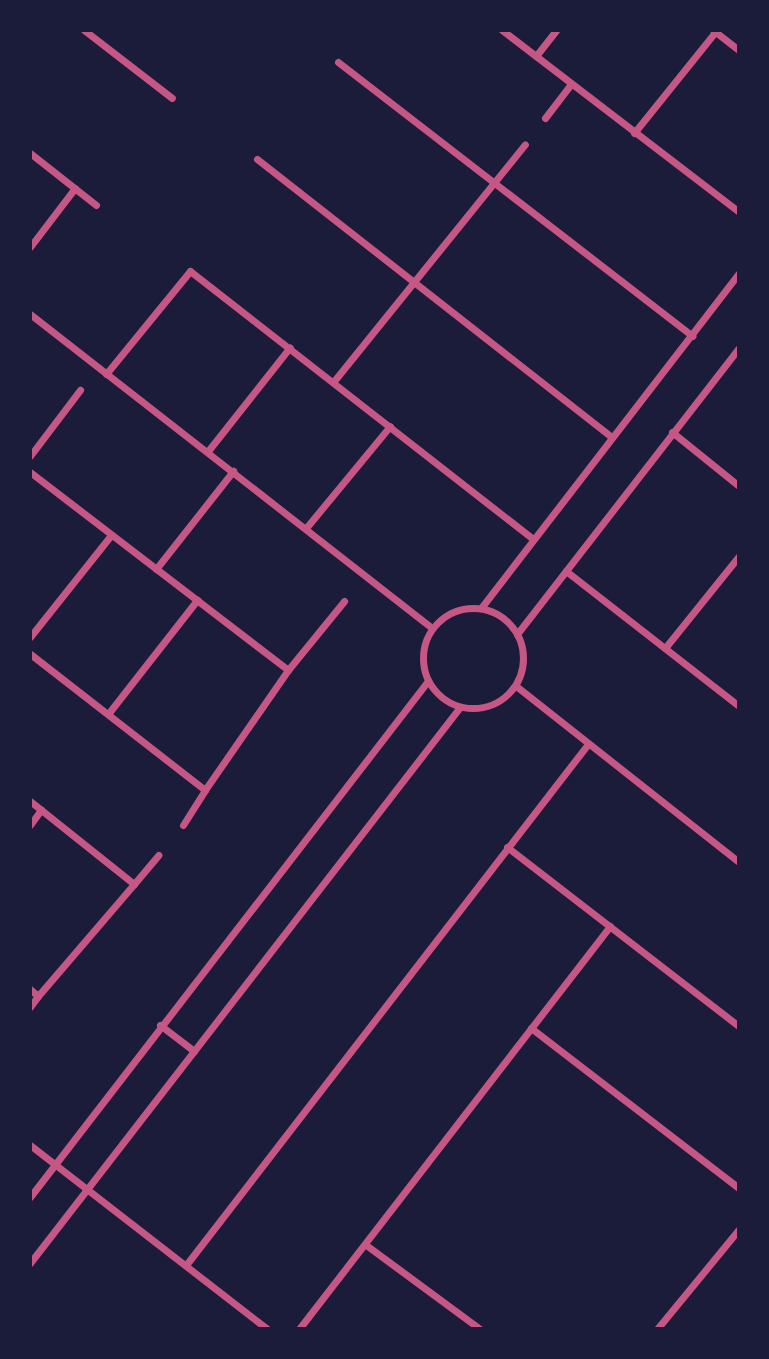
<!DOCTYPE html>
<html>
<head>
<meta charset="utf-8">
<style>
	body { margin:0 }
	#map { position:relative; width:769px; height:1359px; overflow:hidden; background:#1b1b3a; font-family:"Varela Round",sans-serif }
	div>[style] { position:absolute }
	.minor>* { height:7px; margin:-3.5px; padding:0 3.5px; transform-origin:3.5px; border-radius:3.5px; background:#c65784 }
	.minor>.ring { margin:-3.5px; padding:0; box-sizing:content-box; background:none; border:7px solid #c65784; border-radius:50% }
	span { translate:-50% -50%; white-space:nowrap; text-align:center; line-height:1.15; -webkit-text-stroke:5px #1b1b3a; paint-order:stroke }
	.frame { position:absolute; inset:0; border:32px solid #1b1b3a; pointer-events:none }
</style>
</head>
<body>
<div id="map">
	<div class="minor">
		<i style="left:84px;top:30px;width:111px;rotate:37.7deg"></i>
		<i style="left:502px;top:30px;width:299px;rotate:37.5deg"></i>
		<i style="left:713px;top:30px;width:33px;rotate:38deg"></i>
		<i style="left:536px;top:56px;width:33px;rotate:-52deg"></i>
		<i style="left:338px;top:62px;width:448px;rotate:37.7deg"></i>
		<i style="left:545px;top:118px;width:43px;rotate:-52.6deg"></i>
		<i style="left:634px;top:133px;width:131px;rotate:-51.2deg"></i>
		<i style="left:30px;top:153px;width:84px;rotate:38.2deg"></i>
		<i style="left:257px;top:159px;width:451px;rotate:38.1deg"></i>
		<i style="left:30px;top:247px;width:74px;rotate:-52.7deg"></i>
		<i style="left:30px;top:314px;width:510px;rotate:37.99deg"></i>
		<i style="left:106px;top:374px;width:133px;rotate:-50.8deg"></i>
		<i style="left:190px;top:271px;width:435px;rotate:38deg"></i>
		<i style="left:334px;top:381px;width:304px;rotate:-51.1deg"></i>
		<i style="left:672px;top:432px;width:86px;rotate:38.9deg"></i>
		<i style="left:208px;top:451px;width:132px;rotate:-51.7deg"></i>
		<i style="left:30px;top:456px;width:83px;rotate:-52.9deg"></i>
		<i style="left:30px;top:472px;width:325px;rotate:37.5deg"></i>
		<i style="left:288px;top:670px;width:146px;rotate:124.7deg"></i>
		<i style="left:205px;top:790px;width:222px;rotate:-142.1deg"></i>
		<i style="left:306px;top:528px;width:132px;rotate:-50.5deg"></i>
		<i style="left:156px;top:569px;width:125px;rotate:-51.8deg"></i>
		<i style="left:566px;top:571px;width:219px;rotate:38deg"></i>
		<i class="ring" style="left:423px;top:608px;width:93px;height:93px"></i>
		<i style="left:481px;top:608px;width:423px;rotate:-52.4deg"></i>
		<i style="left:517px;top:634px;width:362px;rotate:-52.2deg"></i>
		<i style="left:30px;top:637px;width:130px;rotate:-51.5deg"></i>
		<i style="left:665px;top:648px;width:118px;rotate:-51.2deg"></i>
		<i style="left:288px;top:670px;width:89px;rotate:-50.9deg"></i>
		<i style="left:516px;top:686px;width:284px;rotate:38.3deg"></i>
		<i style="left:108px;top:714px;width:145px;rotate:-52deg"></i>
		<i style="left:30px;top:801px;width:133px;rotate:38.6deg"></i>
		<i style="left:134px;top:884px;width:148px;rotate:130.6deg"></i>
		<i style="left:38px;top:996px;width:11px;rotate:-139deg"></i>
		<i style="left:30px;top:825px;width:19px;rotate:-54deg"></i>
		<i style="left:183px;top:825px;width:41px;rotate:-57.8deg"></i>
		<i style="left:507px;top:847px;width:293px;rotate:37.7deg"></i>
		<i style="left:134px;top:884px;width:38px;rotate:-50deg"></i>
		<i style="left:30px;top:1007px;width:14px;rotate:-54deg"></i>
		<i style="left:160px;top:1025px;width:43px;rotate:37.4deg"></i>
		<i style="left:531px;top:1028px;width:262px;rotate:37.6deg"></i>
		<i style="left:30px;top:1145px;width:300px;rotate:37.8deg"></i>
		<i style="left:30px;top:1197px;width:652px;rotate:-52.36deg"></i>
		<i style="left:366px;top:1245px;width:142px;rotate:36.4deg"></i>
		<i style="left:30px;top:1263px;width:703px;rotate:-52.28deg"></i>
		<i style="left:186px;top:1265px;width:658px;rotate:-52.35deg"></i>
		<i style="left:299px;top:1329px;width:509px;rotate:-52.34deg"></i>
		<i style="left:657px;top:1329px;width:129px;rotate:-50.6deg"></i>
	</div>
	<div class="frame"></div>
</div>
</body>
</html>
